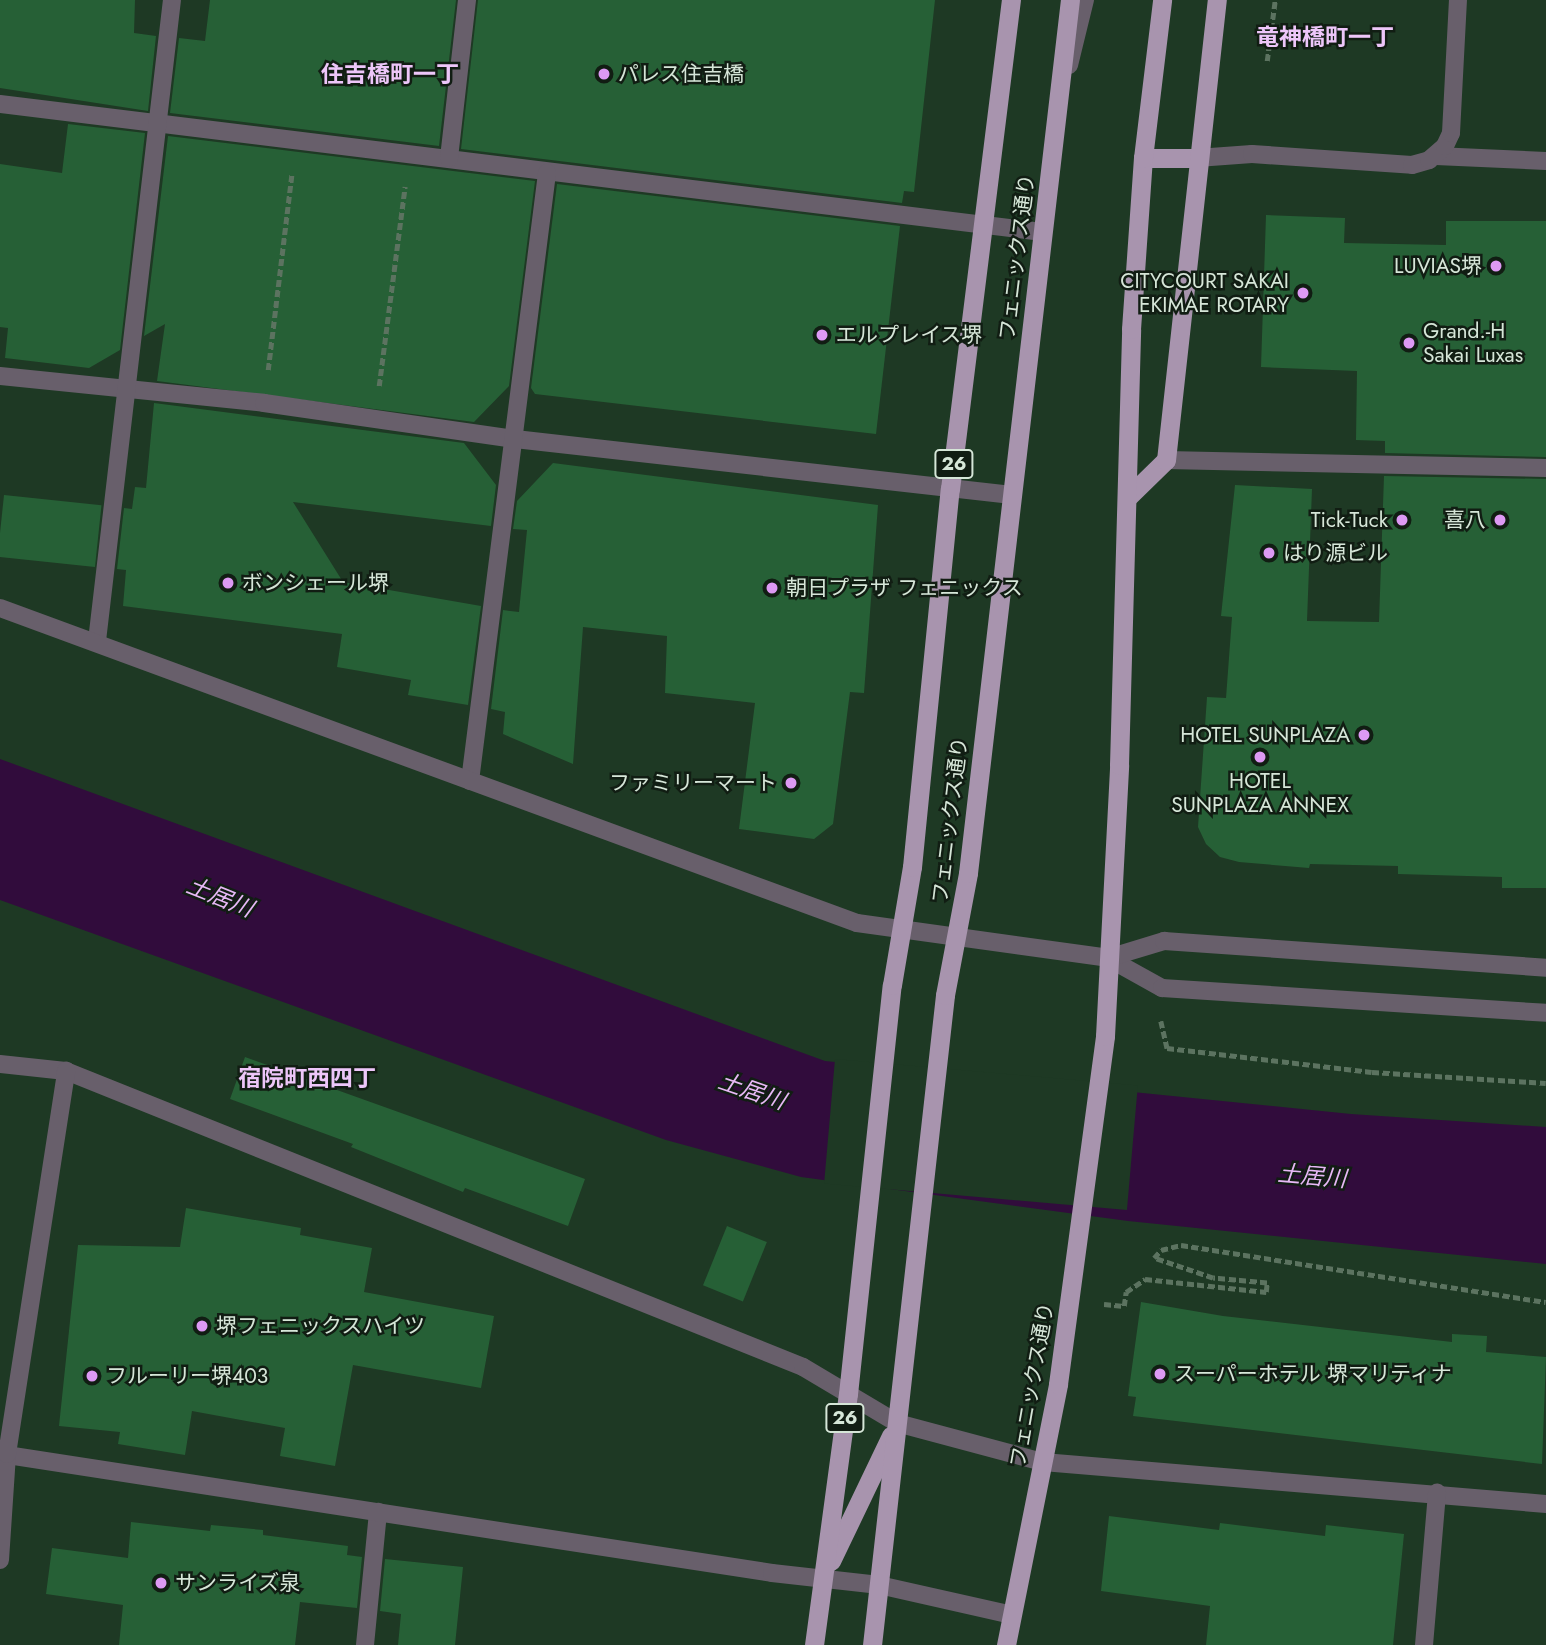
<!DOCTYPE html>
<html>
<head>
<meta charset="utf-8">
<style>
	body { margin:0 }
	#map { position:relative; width:1546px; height:1645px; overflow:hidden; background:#1e3924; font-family:Jost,"Noto Sans JP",sans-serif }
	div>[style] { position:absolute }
	.water>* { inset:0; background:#310c3c }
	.pier>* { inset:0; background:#1e3924; transform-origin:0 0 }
	.building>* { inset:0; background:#266036; transform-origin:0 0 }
	.path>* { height:4.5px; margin-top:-2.25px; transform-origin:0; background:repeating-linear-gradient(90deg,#5c7360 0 7px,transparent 0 10.5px) }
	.service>* { height:18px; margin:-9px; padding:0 9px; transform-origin:9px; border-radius:9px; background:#685f6b }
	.minor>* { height:18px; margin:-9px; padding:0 9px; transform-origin:9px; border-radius:9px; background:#685f6b }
	.tertiary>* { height:18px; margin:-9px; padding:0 9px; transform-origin:9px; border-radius:9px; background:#685f6b }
	.trunk>* { height:19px; margin:-9.5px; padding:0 9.5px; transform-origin:9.5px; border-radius:9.5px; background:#a894ae }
	.dots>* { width:19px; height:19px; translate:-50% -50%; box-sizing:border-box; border:4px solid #111d13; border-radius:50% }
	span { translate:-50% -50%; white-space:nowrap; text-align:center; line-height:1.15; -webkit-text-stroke:5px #111d13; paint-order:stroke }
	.shield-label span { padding:2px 5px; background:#111d13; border:2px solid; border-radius:5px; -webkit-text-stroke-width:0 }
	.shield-label { font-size:19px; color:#d6e6d8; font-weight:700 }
	.poi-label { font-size:21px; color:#d6e6d8 }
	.left { translate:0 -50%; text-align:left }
	.right { translate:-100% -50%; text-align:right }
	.street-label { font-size:21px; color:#d6e6d8 }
	.neighbourhood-label { font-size:23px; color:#edc6f9; font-weight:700 }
	.water-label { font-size:23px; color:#e7b8f6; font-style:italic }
</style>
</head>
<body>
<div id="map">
	<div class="water">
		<i style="clip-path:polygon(0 759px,825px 1061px,1351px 1114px,1546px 1127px,1546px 1264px,1128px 1221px,801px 1177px,666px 1140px,0 900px)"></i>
	</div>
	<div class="pier">
		<i style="left:835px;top:1059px;width:304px;height:125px;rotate:5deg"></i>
	</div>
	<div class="building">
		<i style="clip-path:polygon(0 0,135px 0,134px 33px,156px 36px,148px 111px,0 88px)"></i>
		<i style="clip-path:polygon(210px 0,456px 0,439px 146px,170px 113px,179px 38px,205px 41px)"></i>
		<i style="clip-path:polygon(478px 0,935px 0,914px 192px,904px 191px,902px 203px,461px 149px)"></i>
		<i style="clip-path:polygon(68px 124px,145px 133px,120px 350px,89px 368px,5px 358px,8px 328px,0 327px,0 164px,62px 173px)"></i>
		<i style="clip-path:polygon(168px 136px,535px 181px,509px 386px,474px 422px,157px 381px,165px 324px,144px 336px)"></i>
		<i style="clip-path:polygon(557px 184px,900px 226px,876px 434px,535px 394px,531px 388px)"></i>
		<i style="clip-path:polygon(1266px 215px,1345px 218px,1344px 243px,1446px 245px,1446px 221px,1546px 221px,1546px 457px,1385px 453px,1385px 441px,1356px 440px,1357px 371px,1261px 367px)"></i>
		<i style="clip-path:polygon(154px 403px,464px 443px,496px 485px,491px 526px,293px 502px,343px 582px,481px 606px,468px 705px,408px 695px,411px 680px,337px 667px,342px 634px,123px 606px,126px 570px,117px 569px,124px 508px,132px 509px,135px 487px,146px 488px)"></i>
		<i style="clip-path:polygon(553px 463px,878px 505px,864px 693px,850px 692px,833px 824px,814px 839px,739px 829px,755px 703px,665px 693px,667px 636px,583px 627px,573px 764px,503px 734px,505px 712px,491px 709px,503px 610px,519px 612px,527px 530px,513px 529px,517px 501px)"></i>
		<i style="clip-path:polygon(1384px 476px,1546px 479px,1546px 888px,1502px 888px,1502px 877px,1398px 874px,1398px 866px,1310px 864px,1309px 868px,1239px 862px,1220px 857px,1206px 844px,1198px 827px,1207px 697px,1226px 698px,1232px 617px,1221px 616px,1235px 485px,1312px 489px,1307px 621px,1379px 622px)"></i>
		<i style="left:4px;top:495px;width:98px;height:62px;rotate:6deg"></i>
		<i style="clip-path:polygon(245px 1057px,585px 1179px,568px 1226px,465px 1188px,463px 1192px,351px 1147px,353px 1144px,230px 1099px)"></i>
		<i style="clip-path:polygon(186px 1208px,301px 1228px,300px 1235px,372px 1248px,364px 1292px,494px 1316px,481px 1388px,353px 1365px,335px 1466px,280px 1456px,285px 1428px,192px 1411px,185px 1455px,118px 1444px,120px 1432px,59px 1426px,78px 1245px,180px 1247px)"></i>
		<i style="left:727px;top:1226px;width:43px;height:64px;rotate:22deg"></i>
		<i style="clip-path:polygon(1141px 1302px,1223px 1316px,1452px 1342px,1452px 1334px,1487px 1336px,1486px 1352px,1546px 1357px,1542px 1464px,1133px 1416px,1136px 1397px,1128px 1396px)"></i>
		<i style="clip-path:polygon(1109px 1516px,1219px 1530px,1220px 1523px,1325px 1536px,1326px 1525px,1404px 1534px,1393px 1645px,1206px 1645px,1210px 1606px,1101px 1591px)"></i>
		<i style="clip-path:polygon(131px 1522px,210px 1531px,211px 1525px,263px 1530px,263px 1535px,348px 1546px,347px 1555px,362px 1557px,357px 1608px,300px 1602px,295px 1645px,119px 1645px,123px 1605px,46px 1594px,52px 1548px,128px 1558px)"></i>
		<i style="clip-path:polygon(385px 1559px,463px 1567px,455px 1645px,398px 1645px,401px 1614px,380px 1611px)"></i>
	</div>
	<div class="path">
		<i style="left:1267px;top:61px;width:62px;rotate:-82.5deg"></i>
		<i style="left:268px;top:370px;width:198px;rotate:-83.1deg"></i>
		<i style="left:379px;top:386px;width:201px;rotate:-82.6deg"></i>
		<i style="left:1161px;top:1021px;width:28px;rotate:77deg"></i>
		<i style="left:1167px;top:1048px;width:206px;rotate:6.7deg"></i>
		<i style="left:1372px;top:1072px;width:174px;rotate:3.6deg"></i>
		<i style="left:1104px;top:1304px;width:20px;rotate:6deg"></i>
		<i style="left:1124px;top:1306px;width:14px;rotate:-82deg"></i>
		<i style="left:1126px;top:1292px;width:23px;rotate:-34deg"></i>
		<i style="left:1145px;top:1279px;width:122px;rotate:6.1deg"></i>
		<i style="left:1266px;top:1292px;width:9px;rotate:-84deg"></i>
		<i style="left:1267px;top:1283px;width:54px;rotate:-174.7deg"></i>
		<i style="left:1213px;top:1278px;width:62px;rotate:-161.3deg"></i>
		<i style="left:1154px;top:1258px;width:11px;rotate:-49deg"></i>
		<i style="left:1161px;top:1250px;width:21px;rotate:-14deg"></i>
		<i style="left:1181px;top:1245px;width:369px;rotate:8.9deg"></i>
	</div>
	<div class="service">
		<i style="left:365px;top:1645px;width:134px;rotate:-84.4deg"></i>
	</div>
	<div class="minor">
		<i style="left:0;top:104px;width:1050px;rotate:7deg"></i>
		<i style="left:1436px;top:156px;width:110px;rotate:2.6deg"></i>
		<i style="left:449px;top:158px;width:159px;rotate:-83.5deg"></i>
		<i style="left:0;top:376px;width:265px;rotate:5.8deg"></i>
		<i style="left:264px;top:403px;width:254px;rotate:8.2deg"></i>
		<i style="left:515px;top:439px;width:500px;rotate:6.43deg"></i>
		<i style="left:1166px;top:460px;width:380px;rotate:1.2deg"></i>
		<i style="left:97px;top:641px;width:645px;rotate:-83.33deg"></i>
		<i style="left:470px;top:781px;width:613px;rotate:-82.78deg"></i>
		<i style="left:0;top:1064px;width:66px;rotate:6.1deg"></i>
		<i style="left:66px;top:1071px;width:794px;rotate:21.88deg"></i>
		<i style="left:803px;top:1367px;width:109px;rotate:30.8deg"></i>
		<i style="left:897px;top:1423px;width:151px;rotate:15deg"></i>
		<i style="left:1043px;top:1462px;width:505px;rotate:4.77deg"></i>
		<i style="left:0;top:1454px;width:781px;rotate:8.76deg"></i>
		<i style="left:772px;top:1573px;width:108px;rotate:6.4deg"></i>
		<i style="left:879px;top:1585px;width:136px;rotate:12.7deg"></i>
		<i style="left:0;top:1560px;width:106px;rotate:-86.2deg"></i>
		<i style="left:7px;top:1454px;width:388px;rotate:-81.2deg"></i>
		<i style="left:1424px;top:1645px;width:153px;rotate:-85.1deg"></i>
	</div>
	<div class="tertiary">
		<i style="left:1069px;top:65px;width:67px;rotate:-76.2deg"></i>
		<i style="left:1197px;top:158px;width:55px;rotate:-4.2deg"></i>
		<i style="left:1252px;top:154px;width:160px;rotate:3.9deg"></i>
		<i style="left:1412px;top:165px;width:18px;rotate:-16deg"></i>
		<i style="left:1429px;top:160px;width:21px;rotate:-41deg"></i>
		<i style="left:1445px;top:146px;width:14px;rotate:-65deg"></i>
		<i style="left:1451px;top:133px;width:133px;rotate:-87deg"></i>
		<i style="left:0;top:608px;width:913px;rotate:20.18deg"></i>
		<i style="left:857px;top:923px;width:253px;rotate:7.9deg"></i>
		<i style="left:1108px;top:958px;width:62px;rotate:29.1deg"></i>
		<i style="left:1162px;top:988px;width:385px;rotate:3.7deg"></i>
		<i style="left:1108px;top:958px;width:59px;rotate:-16.9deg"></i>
		<i style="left:1164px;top:941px;width:383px;rotate:4deg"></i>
	</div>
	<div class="trunk">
		<i style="left:1143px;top:158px;width:54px"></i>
		<i style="left:1127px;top:498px;width:54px;rotate:-44.3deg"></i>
		<i style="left:1166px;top:460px;width:463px;rotate:-83.7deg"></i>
		<i style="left:831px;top:1561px;width:139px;rotate:-64.4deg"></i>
		<i style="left:814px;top:1645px;width:253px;rotate:-82.3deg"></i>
		<i style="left:848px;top:1394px;width:411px;rotate:-83.9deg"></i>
		<i style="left:892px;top:985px;width:120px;rotate:-80.4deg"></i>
		<i style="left:912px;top:867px;width:380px;rotate:-84.3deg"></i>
		<i style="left:950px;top:489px;width:493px;rotate:-82.9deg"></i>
		<i style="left:872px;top:1645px;width:654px;rotate:-83.59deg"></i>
		<i style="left:945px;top:995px;width:124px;rotate:-79.3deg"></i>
		<i style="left:968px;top:873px;width:879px;rotate:-83.34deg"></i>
		<i style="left:1006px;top:1645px;width:266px;rotate:-78.7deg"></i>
		<i style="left:1058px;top:1384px;width:351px;rotate:-82.3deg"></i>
		<i style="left:1105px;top:1036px;width:271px;rotate:-87deg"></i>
		<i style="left:1119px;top:765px;width:436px;rotate:-88.4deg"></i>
		<i style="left:1131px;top:329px;width:171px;rotate:-86deg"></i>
		<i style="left:1143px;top:158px;width:159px;rotate:-83.1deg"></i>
	</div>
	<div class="dots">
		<i style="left:604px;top:74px;background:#dd99f3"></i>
		<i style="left:1496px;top:266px;background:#dd99f3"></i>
		<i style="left:1303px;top:293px;background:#dd99f3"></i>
		<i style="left:822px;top:335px;background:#dd99f3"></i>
		<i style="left:1409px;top:343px;background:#dd99f3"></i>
		<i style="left:1402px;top:520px;background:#dd99f3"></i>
		<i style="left:1500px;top:520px;background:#dd99f3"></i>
		<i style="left:1269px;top:553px;background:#dd99f3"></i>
		<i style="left:228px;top:583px;background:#dd99f3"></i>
		<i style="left:772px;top:588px;background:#dd99f3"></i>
		<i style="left:1364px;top:735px;background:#dd99f3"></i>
		<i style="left:1260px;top:757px;background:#dd99f3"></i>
		<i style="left:791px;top:783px;background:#dd99f3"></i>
		<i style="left:202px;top:1326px;background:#dd99f3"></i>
		<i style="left:1160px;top:1374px;background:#dd99f3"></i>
		<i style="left:92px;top:1376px;background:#dd99f3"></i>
		<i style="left:161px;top:1583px;background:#dd99f3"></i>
	</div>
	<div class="shield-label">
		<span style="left:954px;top:464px">26</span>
		<span style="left:845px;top:1418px">26</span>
	</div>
	<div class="poi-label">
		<span class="left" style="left:618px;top:74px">パレス住吉橋</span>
		<span class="right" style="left:1482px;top:266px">LUVIAS堺</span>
		<span class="right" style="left:1289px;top:293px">CITYCOURT SAKAI<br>EKIMAE ROTARY</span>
		<span class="left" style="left:1423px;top:343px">Grand.-H<br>Sakai Luxas</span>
		<span class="left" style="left:836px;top:335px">エルプレイス堺</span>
		<span class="right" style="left:1388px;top:520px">Tick-Tuck</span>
		<span class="right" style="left:1486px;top:520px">喜八</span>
		<span class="left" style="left:1283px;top:553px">はり源ビル</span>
		<span class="left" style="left:242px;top:583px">ボンシェール堺</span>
		<span class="left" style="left:786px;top:588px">朝日プラザ フェニックス</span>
		<span class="right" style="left:1350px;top:735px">HOTEL SUNPLAZA</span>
		<span style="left:1260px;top:793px">HOTEL<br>SUNPLAZA ANNEX</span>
		<span class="right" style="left:777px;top:783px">ファミリーマート</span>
		<span class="left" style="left:216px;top:1326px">堺フェニックスハイツ</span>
		<span class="left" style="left:1174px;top:1374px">スーパーホテル 堺マリティナ</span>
		<span class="left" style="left:106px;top:1376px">フルーリー堺403</span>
		<span class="left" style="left:175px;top:1583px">サンライズ泉</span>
	</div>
	<div class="street-label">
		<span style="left:1017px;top:257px;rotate:-83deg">フェニックス通り</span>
		<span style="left:950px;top:820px;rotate:-83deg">フェニックス通り</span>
		<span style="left:1032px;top:1385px;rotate:-80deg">フェニックス通り</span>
	</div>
	<div class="neighbourhood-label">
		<span style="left:1325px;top:37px">竜神橋町一丁</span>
		<span style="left:390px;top:74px">住吉橋町一丁</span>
		<span style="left:307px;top:1078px">宿院町西四丁</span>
	</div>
	<div class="water-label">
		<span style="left:220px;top:897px;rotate:22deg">土居川</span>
		<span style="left:752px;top:1091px;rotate:19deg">土居川</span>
		<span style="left:1312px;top:1176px;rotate:5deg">土居川</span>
	</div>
</div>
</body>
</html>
